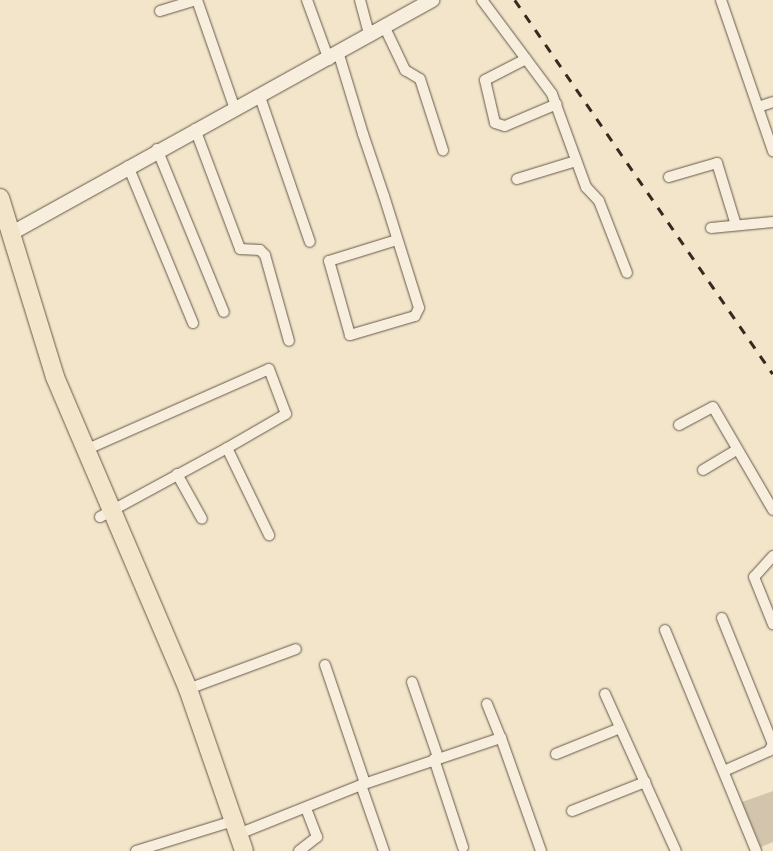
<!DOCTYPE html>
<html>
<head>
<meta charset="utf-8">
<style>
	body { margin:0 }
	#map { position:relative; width:773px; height:851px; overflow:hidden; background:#f3e5ca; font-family:"IM FELL Great Primer",serif }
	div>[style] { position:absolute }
	.green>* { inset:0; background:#d3c5ad }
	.roads { filter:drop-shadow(0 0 1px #64594a) drop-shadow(0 0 1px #64594a) }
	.street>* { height:10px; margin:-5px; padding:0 5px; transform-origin:5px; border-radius:5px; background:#f7eedd }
	.secondary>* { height:14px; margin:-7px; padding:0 7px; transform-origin:7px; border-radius:7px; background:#f7eedd }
	.highway>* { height:18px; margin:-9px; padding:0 9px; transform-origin:9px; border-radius:9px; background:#f3e5ca }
	.rail>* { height:2.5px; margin-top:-1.25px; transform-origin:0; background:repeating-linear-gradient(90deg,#352a1f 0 9px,transparent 0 18px) }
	span { translate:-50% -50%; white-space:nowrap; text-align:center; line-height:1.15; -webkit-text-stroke:4px #f7eedd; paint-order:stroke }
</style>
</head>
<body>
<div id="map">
	<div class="green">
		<i style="clip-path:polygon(773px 791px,773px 842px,761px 847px,742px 802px)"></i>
	</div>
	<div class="roads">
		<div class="street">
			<i style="left:197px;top:0;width:115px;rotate:70.8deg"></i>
			<i style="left:307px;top:0;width:64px;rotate:69.9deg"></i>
			<i style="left:360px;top:0;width:38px;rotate:75deg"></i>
			<i style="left:482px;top:0;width:117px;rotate:53.3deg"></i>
			<i style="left:552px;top:94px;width:99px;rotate:69.9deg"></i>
			<i style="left:586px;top:187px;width:19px;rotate:47deg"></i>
			<i style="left:599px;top:201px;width:77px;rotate:68.7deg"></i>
			<i style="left:721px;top:0;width:160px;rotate:71deg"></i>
			<i style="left:160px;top:11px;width:38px;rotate:-17deg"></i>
			<i style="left:385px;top:28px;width:47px;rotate:64.5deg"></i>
			<i style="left:405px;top:70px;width:17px;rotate:31deg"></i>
			<i style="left:420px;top:79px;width:75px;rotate:72.1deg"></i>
			<i style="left:339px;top:55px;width:83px;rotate:73.1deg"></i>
			<i style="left:363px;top:134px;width:65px;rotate:71.3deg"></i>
			<i style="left:384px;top:196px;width:117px;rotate:72.6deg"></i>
			<i style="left:419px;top:308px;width:9px;rotate:117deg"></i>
			<i style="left:415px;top:316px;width:68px;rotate:163.7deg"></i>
			<i style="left:350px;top:335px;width:77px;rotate:-105.8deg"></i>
			<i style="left:329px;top:261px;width:71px;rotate:-17.2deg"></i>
			<i style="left:526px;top:59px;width:46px;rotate:152.9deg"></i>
			<i style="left:485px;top:80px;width:44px;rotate:76.9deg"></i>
			<i style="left:495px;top:123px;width:10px;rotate:17deg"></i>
			<i style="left:505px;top:126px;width:56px;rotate:-22.9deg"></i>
			<i style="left:260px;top:97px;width:153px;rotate:71deg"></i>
			<i style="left:758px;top:107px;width:16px;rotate:-18deg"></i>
			<i style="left:195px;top:129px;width:128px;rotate:69.4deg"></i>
			<i style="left:240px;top:249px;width:20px;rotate:3deg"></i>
			<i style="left:260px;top:250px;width:7px;rotate:45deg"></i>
			<i style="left:265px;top:255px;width:89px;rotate:74.4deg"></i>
			<i style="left:157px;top:149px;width:176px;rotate:67.7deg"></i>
			<i style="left:128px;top:166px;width:170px;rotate:67.5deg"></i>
			<i style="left:669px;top:177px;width:50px;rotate:-16.3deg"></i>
			<i style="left:717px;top:163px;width:65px;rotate:73deg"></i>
			<i style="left:517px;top:179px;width:62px;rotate:-17deg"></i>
			<i style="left:711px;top:228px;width:62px;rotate:-5.5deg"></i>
			<i style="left:679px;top:425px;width:38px;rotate:-28deg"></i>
			<i style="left:713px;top:407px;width:119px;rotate:59.8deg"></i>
			<i style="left:83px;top:451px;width:203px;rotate:-23.8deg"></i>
			<i style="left:269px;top:369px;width:48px;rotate:69.3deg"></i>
			<i style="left:286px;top:414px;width:68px;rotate:150deg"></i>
			<i style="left:703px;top:470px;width:39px;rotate:-31deg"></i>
			<i style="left:177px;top:474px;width:51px;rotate:60.9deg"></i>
			<i style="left:100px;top:517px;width:145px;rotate:-28.5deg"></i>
			<i style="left:227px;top:448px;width:97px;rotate:64.2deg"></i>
			<i style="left:773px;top:556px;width:28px;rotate:132deg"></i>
			<i style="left:754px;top:577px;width:51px;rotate:68deg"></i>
			<i style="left:722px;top:618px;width:136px;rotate:68deg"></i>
			<i style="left:773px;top:744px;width:8px;rotate:120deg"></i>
			<i style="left:769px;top:751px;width:49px;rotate:156deg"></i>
			<i style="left:665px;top:630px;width:239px;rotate:67.6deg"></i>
			<i style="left:325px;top:665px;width:125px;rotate:71.3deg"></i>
			<i style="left:412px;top:682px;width:79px;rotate:70.9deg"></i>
			<i style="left:188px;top:689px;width:115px;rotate:-20.3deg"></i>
			<i style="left:605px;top:694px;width:172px;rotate:65.7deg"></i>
			<i style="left:487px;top:704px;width:37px;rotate:68deg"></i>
			<i style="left:556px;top:754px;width:69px;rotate:-22.1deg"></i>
			<i style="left:434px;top:759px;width:93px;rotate:71.8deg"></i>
			<i style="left:361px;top:785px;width:70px;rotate:70.8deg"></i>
			<i style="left:572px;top:811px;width:79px;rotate:-21.7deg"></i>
			<i style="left:241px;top:833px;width:129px;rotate:-21.8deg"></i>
			<i style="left:361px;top:785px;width:148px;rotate:-18.6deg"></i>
			<i style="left:501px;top:738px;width:120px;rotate:70.5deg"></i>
			<i style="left:136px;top:851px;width:106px;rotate:-17.1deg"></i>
			<i style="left:299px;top:851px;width:23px;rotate:-38deg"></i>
			<i style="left:317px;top:837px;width:31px;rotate:-111deg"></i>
		</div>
		<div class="secondary">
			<i style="left:10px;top:234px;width:483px;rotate:-29deg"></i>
		</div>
		<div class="highway">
			<i style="left:0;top:198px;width:187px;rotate:72.9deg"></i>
			<i style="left:55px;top:377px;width:339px;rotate:66.9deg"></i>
			<i style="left:188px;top:689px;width:171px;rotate:70.9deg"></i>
		</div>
	</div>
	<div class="rail">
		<i style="left:515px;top:0;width:454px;rotate:55.4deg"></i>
	</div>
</div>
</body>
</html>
